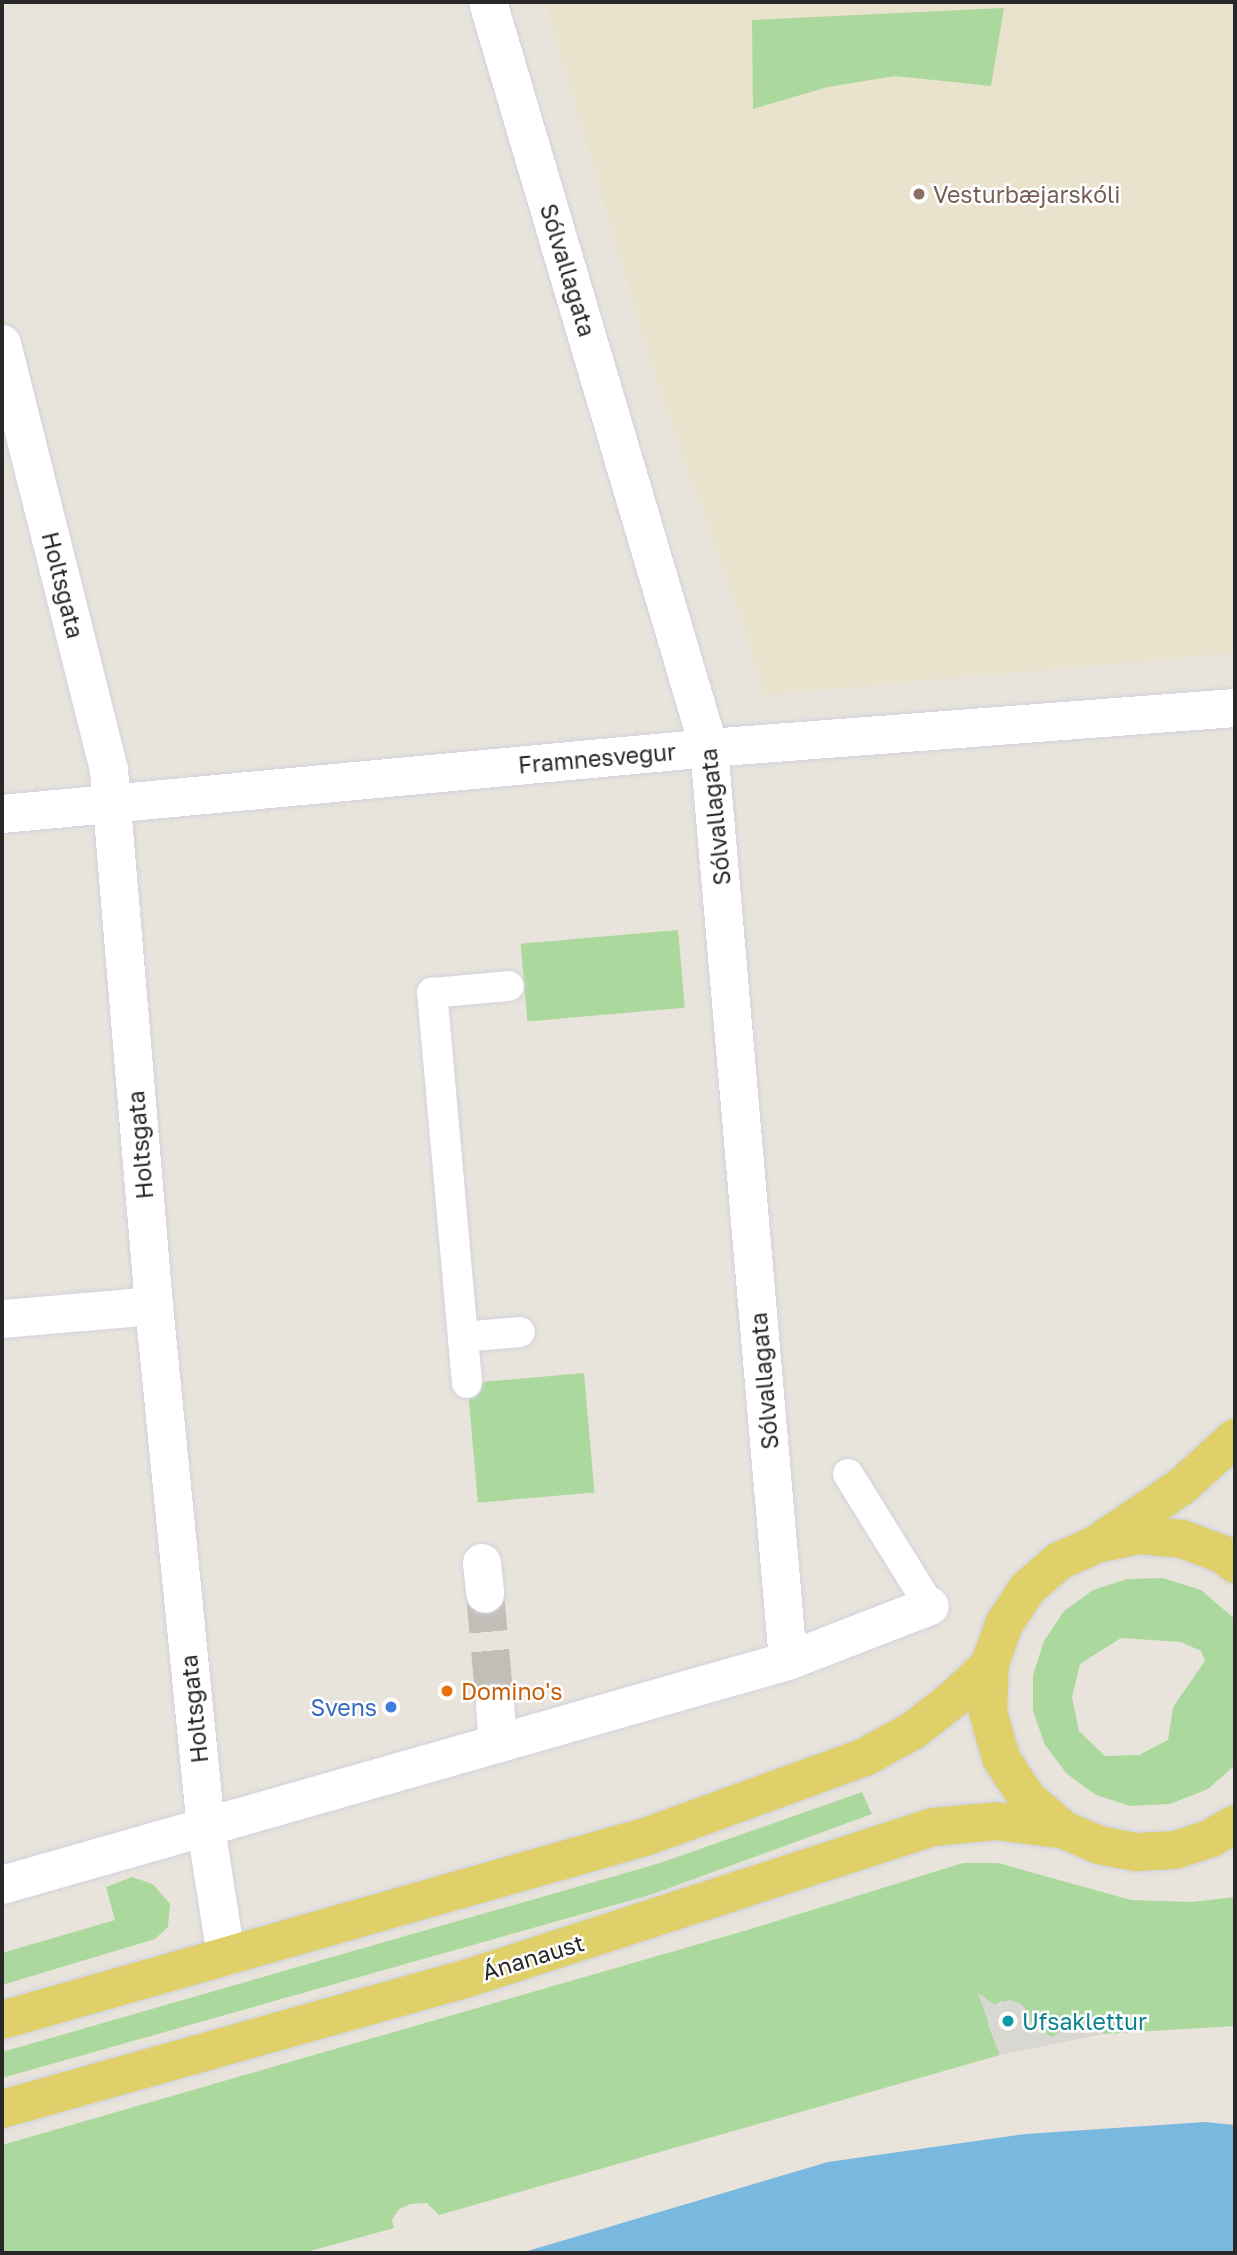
<!DOCTYPE html>
<html>
<head>
<meta charset="utf-8">
<style>
	body { margin:0 }
	#map { position:relative; width:1237px; height:2255px; overflow:hidden; background:#e9e4db; font-family:"Golos Text",sans-serif }
	div>[style] { position:absolute }
	.education>* { inset:0; background:#e9e2cc }
	.green>* { inset:0; background:#abd99d; transform-origin:0 0 }
	.plaza>* { inset:0; background:#d9d7d1 }
	.water>* { inset:0; background:#79b9df }
	.minor-tunnel>* { height:38px; margin-top:-19px; transform-origin:0; background:repeating-linear-gradient(90deg,#c2beb7 0 38px,transparent 0 57px) }
	.roads { filter:drop-shadow(0 0 2px #d0d2df) drop-shadow(0 0 2px #d0d2df) }
	.service>* { height:30px; margin:-15px; padding:0 15px; transform-origin:15px; border-radius:15px; background:#fff }
	.minor>* { height:38px; margin:-19px; padding:0 19px; transform-origin:19px; border-radius:19px; background:#fff }
	.primary>* { height:38px; margin:-19px; padding:0 19px; transform-origin:19px; border-radius:19px; background:#dfd069 }
	.dots>* { width:19px; height:19px; translate:-50% -50%; box-sizing:border-box; border:4px solid #fff; border-radius:50% }
	span { translate:-50% -50%; white-space:nowrap; text-align:center; line-height:1.15; -webkit-text-stroke:5px #fff; paint-order:stroke }
	.education-label { font-size:23px; color:#785e54 }
	.left { translate:0 -50%; text-align:left }
	.street-label { font-size:23px; color:#282828 }
	.food-label { font-size:23px; color:#c56008 }
	.shop-label { font-size:23px; color:#366cbe }
	.right { translate:-100% -50%; text-align:right }
	.culture-label { font-size:23px; color:#0d838f }
	.frame { position:absolute; inset:0; border:4px solid #282828; pointer-events:none }
</style>
</head>
<body>
<div id="map">
	<div class="education">
		<i style="clip-path:polygon(545px 2px,1235px 2px,1235px 653px,764px 695px,745px 629px,658px 386px)"></i>
	</div>
	<div class="green">
		<i style="clip-path:polygon(1004px 8px,991px 86px,895px 76px,828px 87px,753px 109px,752px 20px)"></i>
		<i style="left:678px;top:930px;width:78px;height:158px;rotate:85deg"></i>
		<i style="left:584px;top:1373px;width:120px;height:117px;rotate:85deg"></i>
		<i style="clip-path:polygon(evenodd,1163px 1578px,1201px 1590px,1235px 1619px,1235px 1765px,1208px 1789px,1170px 1804px,1130px 1806px,1096px 1795px,1067px 1774px,1045px 1745px,1033px 1711px,1033px 1675px,1044px 1641px,1064px 1611px,1093px 1590px,1127px 1579px,1163px 1578px,1121px 1638px,1181px 1642px,1201px 1651px,1205px 1661px,1173px 1707px,1168px 1740px,1139px 1755px,1105px 1756px,1079px 1731px,1072px 1697px,1080px 1664px,1121px 1638px)"></i>
		<i style="clip-path:polygon(862px 1792px,872px 1814px,650px 1895px,2px 2078px,2px 2052px,660px 1863px)"></i>
		<i style="clip-path:polygon(963px 1863px,998px 1863px,1131px 1900px,1192px 1902px,1235px 1897px,1235px 2026px,1103px 2034px,1102px 2025px,1052px 2038px,1002px 2001px,995px 2005px,988px 2024px,1000px 2055px,439px 2215px,427px 2203px,410px 2204px,398px 2210px,392px 2220px,394px 2228px,303px 2253px,2px 2253px,2px 2145px,744px 1931px)"></i>
		<i style="clip-path:polygon(132px 1877px,153px 1884px,170px 1904px,168px 1927px,155px 1939px,2px 1985px,2px 1953px,115px 1920px,106px 1887px)"></i>
	</div>
	<div class="plaza">
		<i style="clip-path:polygon(978px 1993px,995px 2005px,1009px 2000px,1020px 2003px,1030px 2014px,1030px 2022px,1052px 2038px,1066px 2026px,1095px 2021px,1102px 2025px,1103px 2034px,1000px 2055px)"></i>
	</div>
	<div class="water">
		<i style="clip-path:polygon(1205px 2122px,1235px 2125px,1235px 2253px,521px 2253px,828px 2162px,1025px 2134px)"></i>
	</div>
	<div class="minor-tunnel">
		<i style="left:485px;top:1594px;width:110px;rotate:84.8deg"></i>
	</div>
	<div class="roads">
		<div class="service">
			<i style="left:463px;top:1337px;width:57px;rotate:-5deg"></i>
			<i style="left:467px;top:1383px;width:392px;rotate:-95.1deg"></i>
			<i style="left:432px;top:993px;width:77px;rotate:-5.2deg"></i>
			<i style="left:848px;top:1474px;width:155px;rotate:58.2deg"></i>
		</div>
		<div class="minor">
			<i style="left:488px;top:2px;width:778px;rotate:73.5deg"></i>
			<i style="left:709px;top:748px;width:916px;rotate:85.05deg"></i>
			<i style="left:2px;top:344px;width:439px;rotate:75.9deg"></i>
			<i style="left:109px;top:770px;width:538px;rotate:85.2deg"></i>
			<i style="left:154px;top:1306px;width:525px;rotate:84.31deg"></i>
			<i style="left:206px;top:1828px;width:130px;rotate:81.1deg"></i>
			<i style="left:2px;top:814px;width:710px;rotate:-5.33deg"></i>
			<i style="left:709px;top:748px;width:528px;rotate:-4.35deg"></i>
			<i style="left:2px;top:1319px;width:153px;rotate:-4.9deg"></i>
			<i style="left:482px;top:1563px;width:31px;rotate:84deg"></i>
			<i style="left:495px;top:1704px;width:40px;rotate:85.7deg"></i>
			<i style="left:2px;top:1885px;width:817px;rotate:-15.91deg"></i>
			<i style="left:788px;top:1661px;width:152px;rotate:-21.2deg"></i>
		</div>
		<div class="primary">
			<i style="left:1104px;top:1539px;width:94px;rotate:-34.2deg"></i>
			<i style="left:1182px;top:1486px;width:72px;rotate:-42.2deg"></i>
			<i style="left:1235px;top:1564px;width:16px;rotate:-142deg"></i>
			<i style="left:1222px;top:1554px;width:43px;rotate:-159.4deg"></i>
			<i style="left:1182px;top:1539px;width:43px;rotate:-174.7deg"></i>
			<i style="left:1139px;top:1535px;width:43px;rotate:167.9deg"></i>
			<i style="left:1097px;top:1544px;width:42px;rotate:155.9deg"></i>
			<i style="left:1059px;top:1561px;width:43px;rotate:138.8deg"></i>
			<i style="left:1027px;top:1589px;width:42px;rotate:123.3deg"></i>
			<i style="left:1004px;top:1624px;width:42px;rotate:109.3deg"></i>
			<i style="left:990px;top:1664px;width:48px;rotate:92.4deg"></i>
			<i style="left:988px;top:1712px;width:48px;rotate:74.2deg"></i>
			<i style="left:1001px;top:1758px;width:48px;rotate:57deg"></i>
			<i style="left:1027px;top:1798px;width:49px;rotate:40.9deg"></i>
			<i style="left:1064px;top:1830px;width:38px;rotate:23deg"></i>
			<i style="left:1099px;top:1845px;width:38px;rotate:11deg"></i>
			<i style="left:1136px;top:1852px;width:39px;rotate:-3deg"></i>
			<i style="left:1175px;top:1850px;width:38px;rotate:-18deg"></i>
			<i style="left:1211px;top:1838px;width:28px;rotate:-30deg"></i>
			<i style="left:2px;top:2020px;width:672px;rotate:-15.9deg"></i>
			<i style="left:648px;top:1836px;width:231px;rotate:-20deg"></i>
			<i style="left:865px;top:1757px;width:56px;rotate:-28.9deg"></i>
			<i style="left:914px;top:1730px;width:53px;rotate:-38.2deg"></i>
			<i style="left:956px;top:1697px;width:47px;rotate:-44.1deg"></i>
			<i style="left:2px;top:2109px;width:481px;rotate:-15.7deg"></i>
			<i style="left:465px;top:1979px;width:493px;rotate:-18deg"></i>
			<i style="left:934px;top:1827px;width:62px;rotate:-5.5deg"></i>
			<i style="left:996px;top:1821px;width:69px;rotate:7.5deg"></i>
		</div>
	</div>
	<div class="dots">
		<i style="left:919px;top:194px;background:#8d6e63"></i>
		<i style="left:447px;top:1691px;background:#e8710a"></i>
		<i style="left:391px;top:1707px;background:#3f7fe0"></i>
		<i style="left:1008px;top:2021px;background:#0f9aa8"></i>
	</div>
	<div class="education-label">
		<span class="left" style="left:933px;top:194px">Vesturbæjarskóli</span>
	</div>
	<div class="street-label">
		<span style="left:568px;top:270px;rotate:73deg">Sólvallagata</span>
		<span style="left:63px;top:585px;rotate:76deg">Holtsgata</span>
		<span style="left:597px;top:758px;rotate:-5deg">Framnesvegur</span>
		<span style="left:715px;top:817px;rotate:-96deg">Sólvallagata</span>
		<span style="left:140px;top:1145px;rotate:-95deg">Holtsgata</span>
		<span style="left:764px;top:1381px;rotate:-95deg">Sólvallagata</span>
		<span style="left:194px;top:1709px;rotate:-96deg">Holtsgata</span>
		<span style="left:533px;top:1957px;rotate:-17deg">Ánanaust</span>
	</div>
	<div class="food-label">
		<span class="left" style="left:461px;top:1691px">Domino's</span>
	</div>
	<div class="shop-label">
		<span class="right" style="left:377px;top:1707px">Svens</span>
	</div>
	<div class="culture-label">
		<span class="left" style="left:1022px;top:2021px">Ufsaklettur</span>
	</div>
	<div class="frame"></div>
</div>
</body>
</html>
